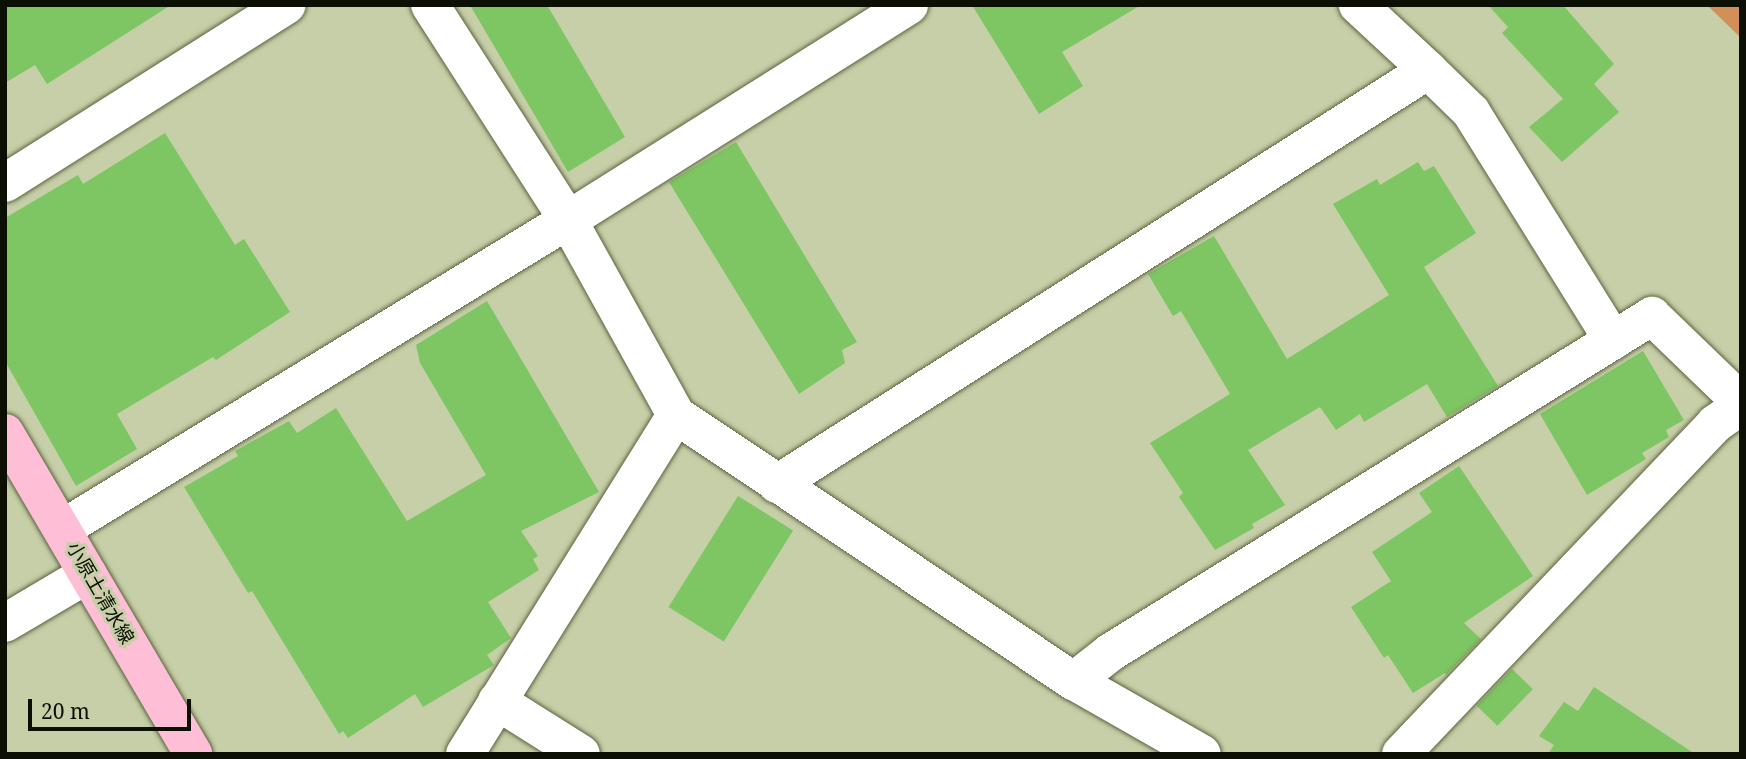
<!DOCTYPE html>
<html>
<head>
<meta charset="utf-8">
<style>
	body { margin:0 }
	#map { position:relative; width:1746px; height:759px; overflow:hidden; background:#c6cfa7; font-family:"Noto Serif","Noto Sans JP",serif }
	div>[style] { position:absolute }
	.green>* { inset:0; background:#d38f59 }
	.building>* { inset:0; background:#7dc663; transform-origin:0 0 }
	.roads { filter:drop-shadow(0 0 2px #5b623f) drop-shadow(0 0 2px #5b623f) }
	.minor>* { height:38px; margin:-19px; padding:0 19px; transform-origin:19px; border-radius:19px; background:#fff }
	.major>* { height:38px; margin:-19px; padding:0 19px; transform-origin:19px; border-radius:19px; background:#febed5 }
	span { translate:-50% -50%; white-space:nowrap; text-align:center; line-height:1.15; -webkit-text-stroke:6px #c6cfa7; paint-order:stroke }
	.street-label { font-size:19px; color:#0c0f03 }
	.frame { position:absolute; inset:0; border:7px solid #0c0f03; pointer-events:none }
	.scale { position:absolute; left:28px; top:699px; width:163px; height:32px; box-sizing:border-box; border:4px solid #0c0f03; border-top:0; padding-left:9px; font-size:21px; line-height:24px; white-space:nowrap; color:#0c0f03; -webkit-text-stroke:5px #c6cfa7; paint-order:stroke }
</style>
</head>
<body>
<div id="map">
	<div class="green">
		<i style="clip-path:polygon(1707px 5px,1741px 5px,1741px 38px)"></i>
	</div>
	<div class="building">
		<i style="clip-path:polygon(5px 5px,171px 5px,47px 84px,35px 65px,5px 83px)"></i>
		<i style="clip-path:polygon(470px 5px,547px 5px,625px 137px,568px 172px)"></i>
		<i style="clip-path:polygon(972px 5px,1141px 5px,1062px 52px,1083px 86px,1039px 114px)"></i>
		<i style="clip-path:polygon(1488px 5px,1563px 5px,1614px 64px,1594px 84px,1619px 112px,1562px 162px,1529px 127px,1563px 99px,1502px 33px,1508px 27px)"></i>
		<i style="clip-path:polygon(165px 133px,235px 245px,244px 239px,290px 312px,216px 360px,213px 357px,117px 414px,137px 449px,76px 486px,5px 361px,5px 218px,78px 175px,83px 184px)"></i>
		<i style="clip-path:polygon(736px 142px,857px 342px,842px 350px,845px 363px,799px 394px,669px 182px)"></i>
		<i style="clip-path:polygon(1418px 162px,1424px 171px,1434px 166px,1476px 233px,1424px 267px,1498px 386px,1447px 417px,1427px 384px,1364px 422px,1360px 414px,1336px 430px,1320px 407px,1248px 450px,1285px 505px,1252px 524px,1254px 528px,1215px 550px,1179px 497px,1183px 493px,1150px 443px,1230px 394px,1181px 311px,1173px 316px,1148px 274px,1214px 236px,1287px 359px,1389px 295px,1333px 204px,1377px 179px,1380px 185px)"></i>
		<i style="clip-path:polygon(487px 301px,599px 492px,521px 531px,538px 556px,533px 559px,539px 570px,488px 602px,511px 638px,487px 655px,494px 665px,423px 707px,415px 694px,348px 738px,343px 731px,339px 734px,252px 591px,248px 593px,184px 487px,238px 456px,235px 451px,289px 421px,297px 433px,336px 408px,407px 521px,486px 475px,420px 363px,416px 345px)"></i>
		<i style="clip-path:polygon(1643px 351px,1684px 420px,1666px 430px,1669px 437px,1642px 453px,1646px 459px,1587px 495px,1540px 414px)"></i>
		<i style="clip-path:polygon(1459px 466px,1533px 576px,1464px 623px,1481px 639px,1446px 675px,1445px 673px,1413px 693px,1388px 655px,1384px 658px,1351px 607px,1391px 581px,1372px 552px,1432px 512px,1419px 493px)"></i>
		<i style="left:738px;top:496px;width:65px;height:131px;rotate:32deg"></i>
		<i style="left:1512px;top:669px;width:29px;height:51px;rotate:44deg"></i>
		<i style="clip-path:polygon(1594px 687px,1695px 754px,1548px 754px,1554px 745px,1539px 736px,1564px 702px,1578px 711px)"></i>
	</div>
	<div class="roads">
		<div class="minor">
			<i style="left:430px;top:5px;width:255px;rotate:57.3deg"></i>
			<i style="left:568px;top:220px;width:223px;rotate:61deg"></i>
			<i style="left:676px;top:415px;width:479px;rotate:33.8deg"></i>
			<i style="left:1074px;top:681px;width:147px;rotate:29.7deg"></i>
			<i style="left:1428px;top:70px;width:60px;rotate:44.3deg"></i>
			<i style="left:1471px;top:112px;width:269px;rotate:58.1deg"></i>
			<i style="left:5px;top:183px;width:333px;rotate:-32.3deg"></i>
			<i style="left:777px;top:484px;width:771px;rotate:-32.45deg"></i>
			<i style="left:1428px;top:70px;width:96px;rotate:-137.1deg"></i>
			<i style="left:62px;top:529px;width:593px;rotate:-31.41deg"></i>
			<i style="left:568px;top:220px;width:403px;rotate:-32.2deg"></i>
			<i style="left:5px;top:623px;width:96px;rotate:-30.6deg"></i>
			<i style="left:1074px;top:681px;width:47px;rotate:-38.1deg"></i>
			<i style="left:1111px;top:652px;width:637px;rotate:-31.84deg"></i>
			<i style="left:1652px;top:316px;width:124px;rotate:44deg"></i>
			<i style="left:497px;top:701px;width:99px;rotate:32.2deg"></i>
			<i style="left:465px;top:754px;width:399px;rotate:-58.1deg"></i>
			<i style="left:1401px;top:754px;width:456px;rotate:-46.4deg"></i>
			<i style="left:1715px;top:424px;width:32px;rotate:-35deg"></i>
		</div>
		<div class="major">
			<i style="left:5px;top:433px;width:372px;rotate:59.6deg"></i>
		</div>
	</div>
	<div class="street-label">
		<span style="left:100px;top:593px;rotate:60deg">小原土清水線</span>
	</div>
	<div class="frame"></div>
	<div class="scale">20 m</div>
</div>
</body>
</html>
